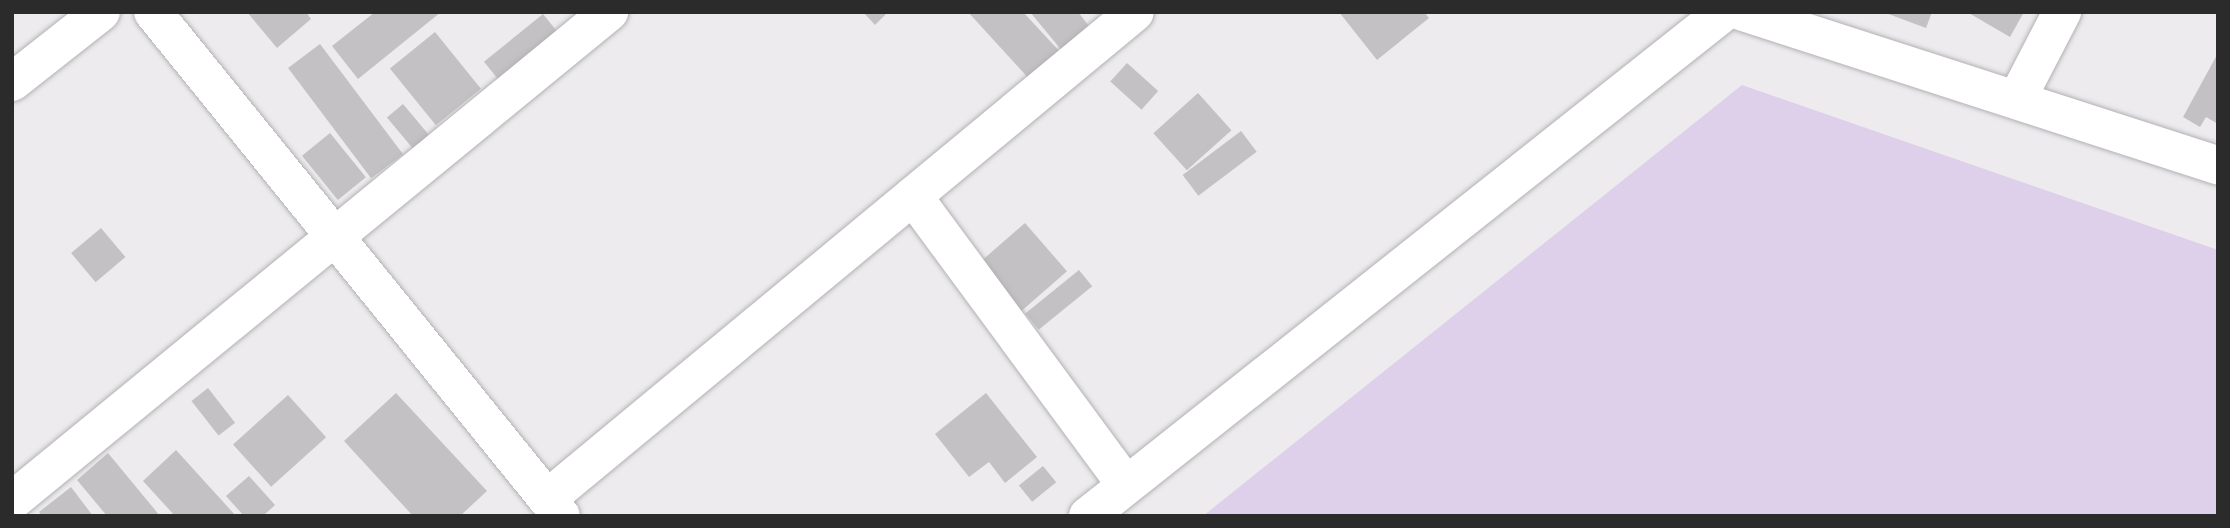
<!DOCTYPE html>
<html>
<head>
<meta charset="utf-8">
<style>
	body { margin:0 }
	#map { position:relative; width:2230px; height:528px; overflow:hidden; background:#edebee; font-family:"Source Sans 3",sans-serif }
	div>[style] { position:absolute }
	.green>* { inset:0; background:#decfea }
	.building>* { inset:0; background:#c3c1c4; transform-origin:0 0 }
	.roads { filter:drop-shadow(0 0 2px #b2b1b4) drop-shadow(0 0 2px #b2b1b4) }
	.minor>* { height:38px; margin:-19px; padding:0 19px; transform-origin:19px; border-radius:19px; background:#fff }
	span { translate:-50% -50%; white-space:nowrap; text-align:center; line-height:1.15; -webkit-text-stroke:7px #edebee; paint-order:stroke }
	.frame { position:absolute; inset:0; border:14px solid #2b2b2c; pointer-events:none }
</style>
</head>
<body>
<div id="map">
	<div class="green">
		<i style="clip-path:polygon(1742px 85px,2218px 250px,2218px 516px,1203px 516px)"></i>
	</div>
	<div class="building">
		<i style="clip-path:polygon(247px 12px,306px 12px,311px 19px,277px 48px)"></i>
		<i style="clip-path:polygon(375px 12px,441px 12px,358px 79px,332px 46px)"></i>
		<i style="clip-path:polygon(863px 12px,888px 12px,875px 25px)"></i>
		<i style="clip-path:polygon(968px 12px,1023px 12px,1062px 54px,1032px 82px)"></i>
		<i style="clip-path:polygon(1030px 12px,1078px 12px,1096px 35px,1068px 58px)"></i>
		<i style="clip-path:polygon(1339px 12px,1424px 12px,1429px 18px,1377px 60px)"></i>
		<i style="clip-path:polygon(1883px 12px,1932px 12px,1926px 28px)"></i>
		<i style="clip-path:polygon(1967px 12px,2024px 12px,2010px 37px)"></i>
		<i style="left:543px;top:14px;width:27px;height:76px;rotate:51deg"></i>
		<i style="left:435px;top:32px;width:73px;height:58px;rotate:51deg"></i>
		<i style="left:320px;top:44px;width:138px;height:40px;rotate:53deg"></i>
		<i style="clip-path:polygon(2218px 53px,2218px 124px,2206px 117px,2200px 127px,2183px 117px)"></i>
		<i style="left:1127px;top:63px;width:42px;height:25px;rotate:42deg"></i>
		<i style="left:1198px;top:93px;width:50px;height:60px;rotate:48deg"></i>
		<i style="left:403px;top:104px;width:45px;height:21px;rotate:50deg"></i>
		<i style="left:1241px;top:131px;width:26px;height:73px;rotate:53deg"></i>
		<i style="left:330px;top:133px;width:57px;height:36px;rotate:51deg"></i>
		<i style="left:1025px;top:223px;width:64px;height:65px;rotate:49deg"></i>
		<i style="left:101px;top:228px;width:38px;height:39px;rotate:50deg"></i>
		<i style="left:1079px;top:270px;width:21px;height:69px;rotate:51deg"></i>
		<i style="left:208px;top:388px;width:44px;height:21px;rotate:52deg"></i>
		<i style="clip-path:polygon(396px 393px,487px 491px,460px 516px,413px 516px,344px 441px)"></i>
		<i style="clip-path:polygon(986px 393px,1037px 457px,1005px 483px,989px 462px,969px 477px,935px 434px)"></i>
		<i style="left:288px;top:395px;width:57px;height:74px;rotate:48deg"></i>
		<i style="clip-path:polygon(176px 450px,236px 516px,175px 516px,143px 481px)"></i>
		<i style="clip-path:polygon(108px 453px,160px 516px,107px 516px,77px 480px)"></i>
		<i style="left:1043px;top:466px;width:21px;height:31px;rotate:51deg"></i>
		<i style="clip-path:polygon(249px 476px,275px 505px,263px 516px,244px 516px,226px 496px)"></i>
		<i style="clip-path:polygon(71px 487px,93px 516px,42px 516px,39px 512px)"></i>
	</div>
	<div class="roads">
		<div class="minor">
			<i style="left:153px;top:12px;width:648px;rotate:51.01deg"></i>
			<i style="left:1743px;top:12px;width:499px;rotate:17.9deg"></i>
			<i style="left:12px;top:82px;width:113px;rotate:-38.2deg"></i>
			<i style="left:2018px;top:97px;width:96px;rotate:-62.6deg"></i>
			<i style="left:913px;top:196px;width:359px;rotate:53.6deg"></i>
			<i style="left:547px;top:499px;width:763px;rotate:-39.63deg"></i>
			<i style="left:12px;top:501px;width:772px;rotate:-39.32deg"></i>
			<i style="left:1088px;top:516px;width:811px;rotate:-38.4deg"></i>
		</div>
	</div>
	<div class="frame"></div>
</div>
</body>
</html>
